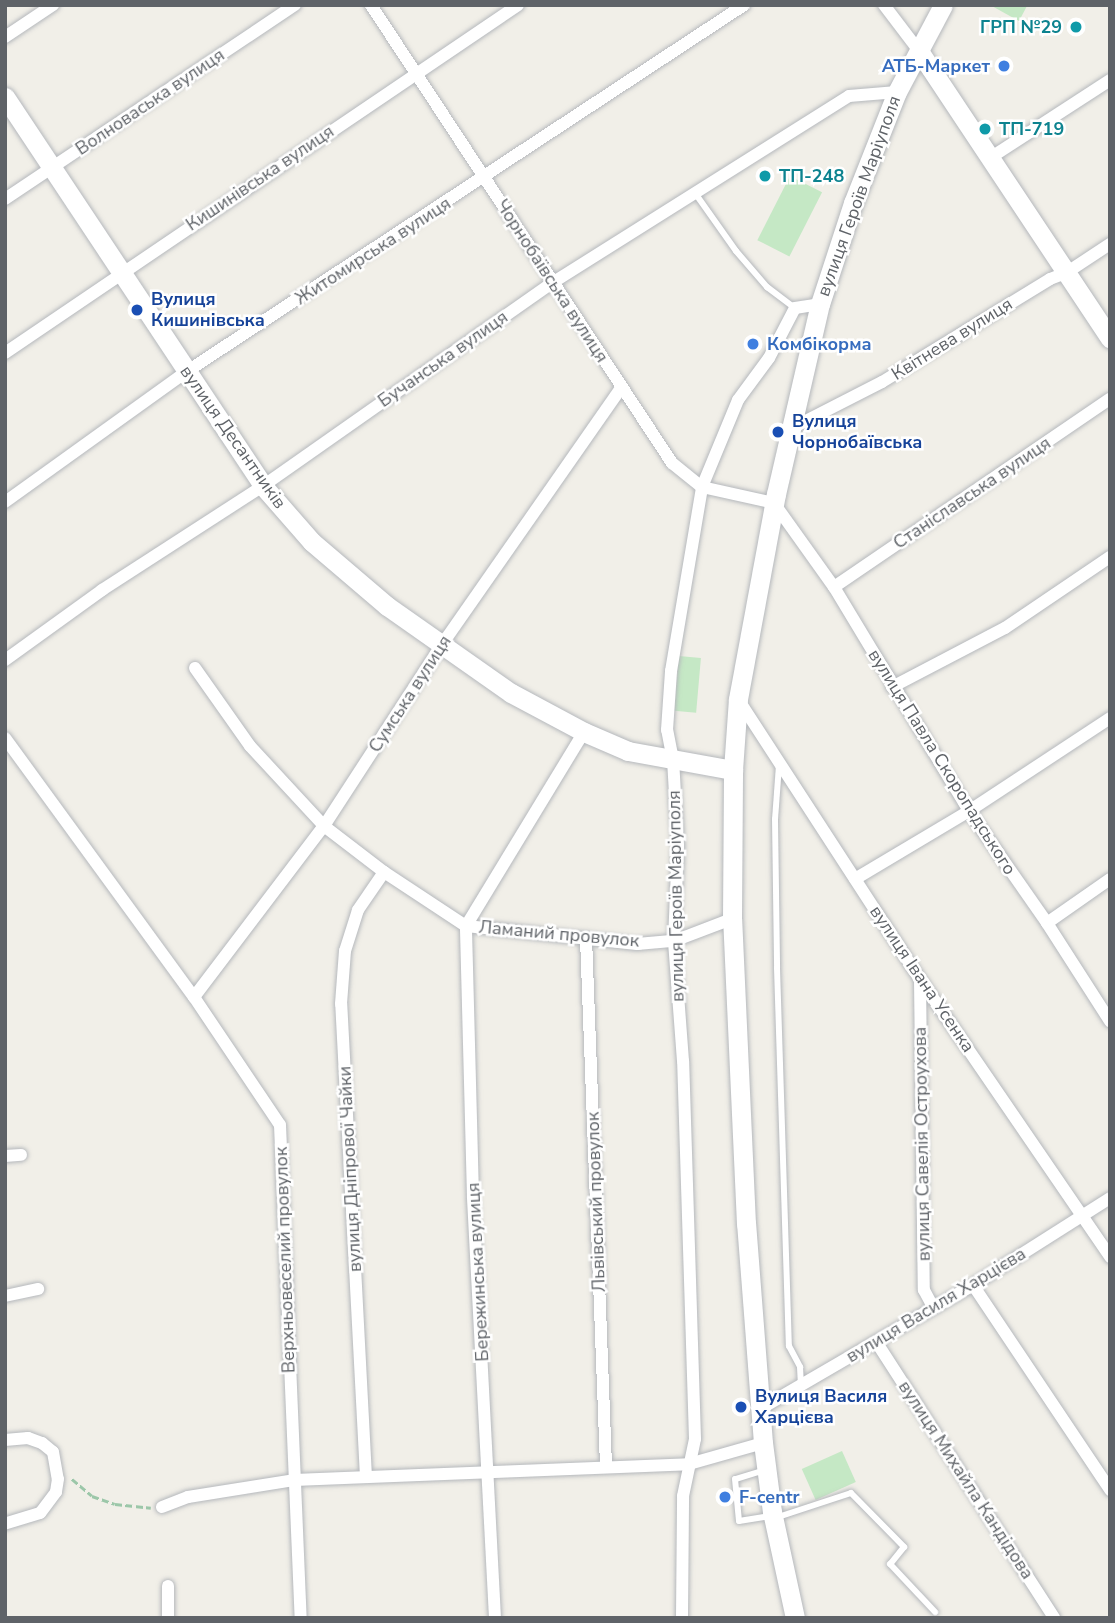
<!DOCTYPE html>
<html>
<head>
<meta charset="utf-8">
<style>
	body { margin:0 }
	#map { position:relative; width:1115px; height:1623px; overflow:hidden; background:#f1efe8; font-family:"Nunito Sans",sans-serif }
	div>[style] { position:absolute }
	.green>* { inset:0; background:#c5e8c5; transform-origin:0 0 }
	.path>* { height:2.5px; margin-top:-1.25px; transform-origin:0; background:repeating-linear-gradient(90deg,#9cc7a9 0 7px,transparent 0 10.5px) }
	.roads { filter:drop-shadow(0 0 2px #b5b8bc) drop-shadow(0 0 2px #b5b8bc) }
	.lane>* { height:6px; margin:-3px; padding:0 3px; transform-origin:3px; border-radius:3px; background:#fff }
	.street>* { height:12px; margin:-6px; padding:0 6px; transform-origin:6px; border-radius:6px; background:#fff }
	.secondary>* { height:19px; margin:-9.5px; padding:0 9.5px; transform-origin:9.5px; border-radius:9.5px; background:#fff }
	.dots>* { width:19px; height:19px; translate:-50% -50%; box-sizing:border-box; border:4px solid #fff; border-radius:50% }
	span { translate:-50% -50%; white-space:nowrap; text-align:center; line-height:1.15; -webkit-text-stroke:5px #fff; paint-order:stroke }
	.culture-label { font-size:18px; color:#0d838f; font-weight:700 }
	.right { translate:-100% -50%; text-align:right }
	.left { translate:0 -50%; text-align:left }
	.shop-label { font-size:18px; color:#366cbe; font-weight:700 }
	.street-label { font-size:18px; color:#5f6368 }
	.transit-label { font-size:18px; color:#164399; font-weight:700 }
	.frame { position:absolute; inset:0; border:7px solid #5f6368; pointer-events:none }
</style>
</head>
<body>
<div id="map">
	<div class="green">
		<i style="clip-path:polygon(990px 5px,1026px 5px,1027px 6px,1019px 21px)"></i>
		<i style="left:790px;top:176px;width:36px;height:72px;rotate:27deg"></i>
		<i style="left:679px;top:656px;width:22px;height:55px;rotate:5deg"></i>
		<i style="left:842px;top:1451px;width:34px;height:44px;rotate:66deg"></i>
	</div>
	<div class="path">
		<i style="left:72px;top:1479px;width:26px;rotate:40deg"></i>
		<i style="left:92px;top:1496px;width:24px;rotate:19deg"></i>
		<i style="left:115px;top:1504px;width:36px;rotate:6deg"></i>
	</div>
	<div class="roads">
		<div class="lane">
			<i style="left:695px;top:193px;width:71px;rotate:54.7deg"></i>
			<i style="left:736px;top:251px;width:48px;rotate:49.3deg"></i>
			<i style="left:767px;top:287px;width:35px;rotate:37deg"></i>
			<i style="left:779px;top:765px;width:54px;rotate:94.2deg"></i>
			<i style="left:775px;top:819px;width:149px;rotate:89.2deg"></i>
			<i style="left:777px;top:968px;width:378px;rotate:88.2deg"></i>
			<i style="left:789px;top:1346px;width:24px;rotate:62deg"></i>
			<i style="left:800px;top:1367px;width:17px;rotate:87deg"></i>
			<i style="left:765px;top:1470px;width:31px;rotate:163deg"></i>
			<i style="left:735px;top:1479px;width:42px;rotate:84.6deg"></i>
			<i style="left:739px;top:1521px;width:30px;rotate:-9deg"></i>
			<i style="left:775px;top:1518px;width:80px;rotate:-18.2deg"></i>
			<i style="left:851px;top:1493px;width:76px;rotate:45.5deg"></i>
			<i style="left:904px;top:1547px;width:22px;rotate:129deg"></i>
			<i style="left:890px;top:1564px;width:66px;rotate:46.8deg"></i>
		</div>
		<div class="street">
			<i style="left:371px;top:5px;width:548px;rotate:56.69deg"></i>
			<i style="left:672px;top:463px;width:38px;rotate:39deg"></i>
			<i style="left:702px;top:487px;width:74px;rotate:12.5deg"></i>
			<i style="left:774px;top:503px;width:103px;rotate:54.5deg"></i>
			<i style="left:834px;top:587px;width:262px;rotate:58.9deg"></i>
			<i style="left:969px;top:811px;width:136px;rotate:55.1deg"></i>
			<i style="left:1047px;top:923px;width:117px;rotate:57.3deg"></i>
			<i style="left:884px;top:5px;width:58px;rotate:52.7deg"></i>
			<i style="left:5px;top:37px;width:58px;rotate:-33.7deg"></i>
			<i style="left:990px;top:158px;width:143px;rotate:-33deg"></i>
			<i style="left:5px;top:199px;width:349px;rotate:-33.8deg"></i>
			<i style="left:5px;top:353px;width:620px;rotate:-34.15deg"></i>
			<i style="left:790px;top:429px;width:103px;rotate:-27.1deg"></i>
			<i style="left:882px;top:382px;width:197px;rotate:-31.5deg"></i>
			<i style="left:1050px;top:279px;width:17px;rotate:-21deg"></i>
			<i style="left:1066px;top:273px;width:53px;rotate:-33.4deg"></i>
			<i style="left:5px;top:502px;width:223px;rotate:-35.7deg"></i>
			<i style="left:186px;top:372px;width:668px;rotate:-33.33deg"></i>
			<i style="left:834px;top:587px;width:334px;rotate:-34.3deg"></i>
			<i style="left:5px;top:660px;width:120px;rotate:-35.8deg"></i>
			<i style="left:102px;top:590px;width:192px;rotate:-32.9deg"></i>
			<i style="left:263px;top:486px;width:353px;rotate:-35.1deg"></i>
			<i style="left:552px;top:283px;width:351px;rotate:-32.2deg"></i>
			<i style="left:849px;top:96px;width:48px;rotate:-4.8deg"></i>
			<i style="left:195px;top:668px;width:95px;rotate:54.8deg"></i>
			<i style="left:250px;top:746px;width:109px;rotate:47.2deg"></i>
			<i style="left:324px;top:826px;width:76px;rotate:37.5deg"></i>
			<i style="left:384px;top:872px;width:98px;rotate:33.4deg"></i>
			<i style="left:466px;top:926px;width:172px;rotate:6deg"></i>
			<i style="left:637px;top:944px;width:37px;rotate:-5deg"></i>
			<i style="left:674px;top:941px;width:62px;rotate:-20.8deg"></i>
			<i style="left:892px;top:687px;width:127px;rotate:-27.6deg"></i>
			<i style="left:1005px;top:628px;width:127px;rotate:-34.1deg"></i>
			<i style="left:738px;top:699px;width:334px;rotate:57deg"></i>
			<i style="left:920px;top:979px;width:337px;rotate:55.6deg"></i>
			<i style="left:5px;top:738px;width:321px;rotate:53.9deg"></i>
			<i style="left:194px;top:997px;width:154px;rotate:56.1deg"></i>
			<i style="left:280px;top:1125px;width:493px;rotate:87.6deg"></i>
			<i style="left:855px;top:879px;width:133px;rotate:-30.8deg"></i>
			<i style="left:969px;top:811px;width:169px;rotate:-33.4deg"></i>
			<i style="left:1047px;top:923px;width:77px;rotate:-34.9deg"></i>
			<i style="left:586px;top:938px;width:528px;rotate:87.83deg"></i>
			<i style="left:920px;top:980px;width:310px;rotate:89.3deg"></i>
			<i style="left:924px;top:1290px;width:19px;rotate:62deg"></i>
			<i style="left:194px;top:997px;width:215px;rotate:-52.8deg"></i>
			<i style="left:324px;top:826px;width:215px;rotate:-57deg"></i>
			<i style="left:441px;top:646px;width:315px;rotate:-55.1deg"></i>
			<i style="left:5px;top:1156px;width:16px;rotate:-4deg"></i>
			<i style="left:973px;top:1285px;width:247px;rotate:56.2deg"></i>
			<i style="left:5px;top:1296px;width:34px;rotate:-12deg"></i>
			<i style="left:877px;top:1343px;width:327px;rotate:57.2deg"></i>
			<i style="left:760px;top:1409px;width:246px;rotate:-30.2deg"></i>
			<i style="left:973px;top:1285px;width:162px;rotate:-32.4deg"></i>
			<i style="left:5px;top:1440px;width:23px;rotate:-5deg"></i>
			<i style="left:28px;top:1438px;width:15px;rotate:20deg"></i>
			<i style="left:42px;top:1443px;width:14px;rotate:39deg"></i>
			<i style="left:53px;top:1452px;width:27px;rotate:80deg"></i>
			<i style="left:58px;top:1479px;width:13px;rotate:99deg"></i>
			<i style="left:56px;top:1492px;width:26px;rotate:127deg"></i>
			<i style="left:40px;top:1513px;width:37px;rotate:163deg"></i>
			<i style="left:366px;top:1477px;width:474px;rotate:-93deg"></i>
			<i style="left:341px;top:1004px;width:53px;rotate:-85.7deg"></i>
			<i style="left:345px;top:951px;width:43px;rotate:-72.4deg"></i>
			<i style="left:358px;top:910px;width:46px;rotate:-55.6deg"></i>
			<i style="left:162px;top:1507px;width:28px;rotate:-21deg"></i>
			<i style="left:188px;top:1497px;width:107px;rotate:-9.1deg"></i>
			<i style="left:294px;top:1480px;width:395px;rotate:-2.3deg"></i>
			<i style="left:689px;top:1464px;width:77px;rotate:-15.8deg"></i>
			<i style="left:168px;top:1586px;width:32px;rotate:90deg"></i>
			<i style="left:495px;top:1618px;width:422px;rotate:-93deg"></i>
			<i style="left:473px;top:1197px;width:271px;rotate:-91.5deg"></i>
			<i style="left:466px;top:926px;width:227px;rotate:-58.7deg"></i>
			<i style="left:682px;top:1618px;width:122px;rotate:-89.5deg"></i>
			<i style="left:683px;top:1496px;width:58px;rotate:-78.1deg"></i>
			<i style="left:695px;top:1439px;width:378px;rotate:-91.8deg"></i>
			<i style="left:683px;top:1061px;width:120px;rotate:-94.3deg"></i>
			<i style="left:674px;top:941px;width:95px;rotate:-87.6deg"></i>
			<i style="left:678px;top:846px;width:86px;rotate:-93.3deg"></i>
			<i style="left:673px;top:760px;width:31px;rotate:-101deg"></i>
			<i style="left:667px;top:730px;width:59px;rotate:-86.1deg"></i>
			<i style="left:671px;top:671px;width:187px;rotate:-80.4deg"></i>
			<i style="left:702px;top:487px;width:94px;rotate:-67.5deg"></i>
			<i style="left:738px;top:400px;width:52px;rotate:-53.6deg"></i>
			<i style="left:769px;top:358px;width:56px;rotate:-62.5deg"></i>
			<i style="left:795px;top:308px;width:25px;rotate:-9deg"></i>
		</div>
		<div class="secondary">
			<i style="left:919px;top:51px;width:345px;rotate:56.4deg"></i>
			<i style="left:5px;top:97px;width:467px;rotate:56.4deg"></i>
			<i style="left:263px;top:486px;width:74px;rotate:48.8deg"></i>
			<i style="left:312px;top:542px;width:99px;rotate:40.5deg"></i>
			<i style="left:387px;top:606px;width:151px;rotate:35.1deg"></i>
			<i style="left:511px;top:693px;width:83px;rotate:28.1deg"></i>
			<i style="left:584px;top:732px;width:48px;rotate:23.4deg"></i>
			<i style="left:628px;top:751px;width:107px;rotate:10.3deg"></i>
			<i style="left:795px;top:1618px;width:108px;rotate:-102.2deg"></i>
			<i style="left:772px;top:1512px;width:70px;rotate:-97.4deg"></i>
			<i style="left:763px;top:1443px;width:220px;rotate:-94.4deg"></i>
			<i style="left:746px;top:1224px;width:305px;rotate:-92.6deg"></i>
			<i style="left:732px;top:919px;width:149px;rotate:-89.6deg"></i>
			<i style="left:733px;top:770px;width:71px;rotate:-86deg"></i>
			<i style="left:738px;top:699px;width:208px;rotate:-79.5deg"></i>
			<i style="left:776px;top:494px;width:195px;rotate:-77deg"></i>
			<i style="left:820px;top:304px;width:106px;rotate:-71.9deg"></i>
			<i style="left:853px;top:203px;width:119px;rotate:-68.4deg"></i>
			<i style="left:897px;top:92px;width:98px;rotate:-62.1deg"></i>
		</div>
	</div>
	<div class="dots">
		<i style="left:1076px;top:27px;background:#0f9aa8"></i>
		<i style="left:1004px;top:66px;background:#3f7fe0"></i>
		<i style="left:985px;top:129px;background:#0f9aa8"></i>
		<i style="left:765px;top:176px;background:#0f9aa8"></i>
		<i style="left:137px;top:310px;background:#1a4fb4"></i>
		<i style="left:753px;top:344px;background:#3f7fe0"></i>
		<i style="left:778px;top:432px;background:#1a4fb4"></i>
		<i style="left:741px;top:1407px;background:#1a4fb4"></i>
		<i style="left:725px;top:1497px;background:#3f7fe0"></i>
	</div>
	<div class="culture-label">
		<span class="right" style="left:1062px;top:27px">ГРП №29</span>
		<span class="left" style="left:999px;top:129px">ТП-719</span>
		<span class="left" style="left:779px;top:176px">ТП-248</span>
	</div>
	<div class="shop-label">
		<span class="right" style="left:990px;top:66px">АТБ-Маркет</span>
		<span class="left" style="left:767px;top:344px">Комбікорма</span>
		<span class="left" style="left:739px;top:1497px">F-centr</span>
	</div>
	<div class="street-label">
		<span style="left:150px;top:102px;rotate:-34deg">Волноваська вулиця</span>
		<span style="left:260px;top:178px;rotate:-34deg">Кишинівська вулиця</span>
		<span style="left:859px;top:196px;rotate:-70deg">вулиця Героїв Маріуполя</span>
		<span style="left:373px;top:251px;rotate:-33deg">Житомирська вулиця</span>
		<span style="left:552px;top:281px;rotate:57deg">Чорнобаївська вулиця</span>
		<span style="left:952px;top:339px;rotate:-32deg">Квітнева вулиця</span>
		<span style="left:443px;top:359px;rotate:-35deg">Бучанська вулиця</span>
		<span style="left:233px;top:437px;rotate:55deg">вулиця Десантників</span>
		<span style="left:972px;top:493px;rotate:-34deg">Станіславська вулиця</span>
		<span style="left:410px;top:694px;rotate:-57deg">Сумська вулиця</span>
		<span style="left:942px;top:762px;rotate:58deg">вулиця Павла Скоропадського</span>
		<span style="left:676px;top:896px;rotate:-91deg">вулиця Героїв Маріуполя</span>
		<span style="left:559px;top:934px;rotate:5deg">Ламаний провулок</span>
		<span style="left:922px;top:979px;rotate:56deg">вулиця Івана Усенка</span>
		<span style="left:922px;top:1144px;rotate:-91deg">вулиця Савелія Остроухова</span>
		<span style="left:350px;top:1169px;rotate:-93deg">вулиця Дніпрової Чайки</span>
		<span style="left:596px;top:1202px;rotate:-92deg">Львівський провулок</span>
		<span style="left:285px;top:1260px;rotate:-92deg">Верхньовеселий провулок</span>
		<span style="left:478px;top:1272px;rotate:-93deg">Бережинська вулиця</span>
		<span style="left:936px;top:1305px;rotate:-31deg">вулиця Василя Харцієва</span>
		<span style="left:966px;top:1480px;rotate:57deg">вулиця Михайла Кандідова</span>
	</div>
	<div class="transit-label">
		<span class="left" style="left:151px;top:310px">Вулиця<br>Кишинівська</span>
		<span class="left" style="left:792px;top:432px">Вулиця<br>Чорнобаївська</span>
		<span class="left" style="left:755px;top:1407px">Вулиця Василя<br>Харцієва</span>
	</div>
	<div class="frame"></div>
</div>
</body>
</html>
